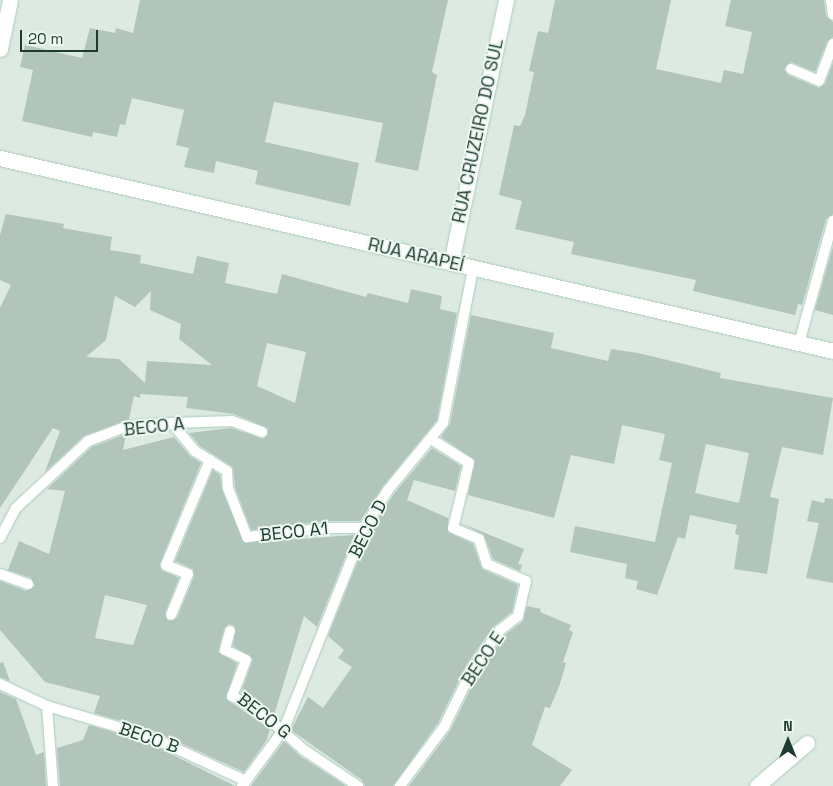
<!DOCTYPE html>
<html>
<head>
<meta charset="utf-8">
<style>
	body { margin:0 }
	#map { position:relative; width:833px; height:786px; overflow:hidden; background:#dceae2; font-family:"Space Grotesk",sans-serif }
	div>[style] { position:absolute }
	.building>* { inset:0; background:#b1c5bb }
	.roads { filter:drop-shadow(0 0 1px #aecbbd) drop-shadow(0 0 1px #aecbbd) }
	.lane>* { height:10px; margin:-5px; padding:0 5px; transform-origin:5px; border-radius:5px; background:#fff }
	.street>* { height:15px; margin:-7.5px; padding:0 7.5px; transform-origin:7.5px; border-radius:7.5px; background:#fff }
	.secondary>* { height:15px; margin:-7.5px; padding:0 7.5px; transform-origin:7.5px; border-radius:7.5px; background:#fff }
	span { translate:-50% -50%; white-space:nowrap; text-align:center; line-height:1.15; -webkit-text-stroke:4px #edf7f1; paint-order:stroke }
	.street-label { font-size:18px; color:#1d3b2f }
	.north { position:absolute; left:763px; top:716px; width:50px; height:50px; -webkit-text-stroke:4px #edf7f1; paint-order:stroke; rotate:0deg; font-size:14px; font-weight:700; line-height:20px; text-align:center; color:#1d3b2f }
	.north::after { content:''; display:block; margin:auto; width:18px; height:22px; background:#1d3b2f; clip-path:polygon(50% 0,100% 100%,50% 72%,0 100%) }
	.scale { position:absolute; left:20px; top:30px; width:78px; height:22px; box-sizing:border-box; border:2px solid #1d3b2f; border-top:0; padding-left:6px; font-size:15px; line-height:18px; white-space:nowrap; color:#1d3b2f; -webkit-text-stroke:4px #edf7f1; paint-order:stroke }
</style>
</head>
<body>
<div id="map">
	<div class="building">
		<i style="clip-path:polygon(140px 0,448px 0,432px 72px,437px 75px,418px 171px,375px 162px,383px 123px,274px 102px,265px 142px,359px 163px,350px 206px,255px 184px,258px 171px,216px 161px,214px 173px,184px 167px,189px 148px,176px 145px,184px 110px,132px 98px,125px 125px,120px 124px,117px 137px,93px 132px,92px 137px,22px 121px,33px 70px,20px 67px,25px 45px,82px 58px,90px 28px,115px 33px,116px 28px,133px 33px)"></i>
		<i style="clip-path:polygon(555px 0,671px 0,656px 69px,721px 83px,724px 70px,743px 74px,752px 32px,725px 26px,731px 0,824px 0,826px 16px,833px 22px,833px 37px,827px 42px,815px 72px,791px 62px,784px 69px,788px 75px,819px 88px,825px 84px,833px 63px,833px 214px,826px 219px,802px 305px,798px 304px,795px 315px,693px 291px,696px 280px,571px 254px,574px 242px,515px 229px,522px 201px,499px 195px,514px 125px,520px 126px,525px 115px,534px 72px,529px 71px,538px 31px,548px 33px)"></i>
		<i style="clip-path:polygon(evenodd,6px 214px,64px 224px,63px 228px,112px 237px,110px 250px,141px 255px,140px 263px,193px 274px,197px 256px,229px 263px,225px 283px,277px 294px,282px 274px,366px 297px,368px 293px,408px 303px,411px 289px,442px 296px,440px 309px,457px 313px,437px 420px,383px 486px,360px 521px,325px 521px,251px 530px,235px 487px,233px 467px,200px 446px,189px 433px,231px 428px,263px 439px,268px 435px,268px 428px,234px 414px,186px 408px,188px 397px,140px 394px,140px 398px,134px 396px,129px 419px,84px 436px,45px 472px,60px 431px,53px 428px,0 508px,0 308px,11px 285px,0 280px,0 235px,6px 214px,151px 291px,150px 310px,181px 324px,179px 339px,212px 365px,147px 361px,145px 383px,119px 359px,86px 357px,106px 340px,115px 296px,135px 307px,151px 291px,6px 214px,267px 343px,306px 352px,295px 403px,257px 386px,267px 343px)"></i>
		<i style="clip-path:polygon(833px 247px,833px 315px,815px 310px)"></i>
		<i style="clip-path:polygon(evenodd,471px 315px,554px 333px,551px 348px,608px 361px,611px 349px,638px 353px,721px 373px,720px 378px,833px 398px,823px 455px,782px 447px,770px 497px,779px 499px,767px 574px,734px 569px,739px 535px,735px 534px,737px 525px,690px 515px,685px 539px,678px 537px,657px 595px,636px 589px,638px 581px,625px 578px,627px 564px,570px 552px,575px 526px,655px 542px,672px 463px,659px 460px,665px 434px,622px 425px,614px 464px,571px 455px,554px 518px,468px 495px,475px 460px,441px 437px,450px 424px,471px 315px,706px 444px,749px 453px,739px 503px,695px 493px,706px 444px)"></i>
		<i style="clip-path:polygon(evenodd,126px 434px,123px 450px,174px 437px,190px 456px,201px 463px,160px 563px,161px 570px,179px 578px,165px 613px,168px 621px,177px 618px,194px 577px,193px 569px,175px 561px,213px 470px,220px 475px,222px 490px,244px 543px,354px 535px,317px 627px,304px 616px,274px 715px,241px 693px,253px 659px,233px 646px,235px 626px,229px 624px,224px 629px,218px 652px,237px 663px,226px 699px,270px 729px,266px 741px,244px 772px,152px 730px,94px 713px,100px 696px,45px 682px,0 630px,0 581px,26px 591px,35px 586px,31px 578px,8px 570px,19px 541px,49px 554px,65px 491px,47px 489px,92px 447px,126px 434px,105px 595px,147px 605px,133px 645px,95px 638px,105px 595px)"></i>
		<i style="clip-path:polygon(432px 448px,461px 466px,455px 491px,414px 480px,407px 500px,448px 518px,448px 532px,473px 544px,482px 569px,518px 585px,512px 612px,494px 626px,467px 664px,438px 723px,393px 786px,365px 786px,362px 780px,291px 730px,308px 697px,323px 708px,352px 667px,338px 658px,344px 650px,328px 636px,370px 531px,394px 494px)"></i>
		<i style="clip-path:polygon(825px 498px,833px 499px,833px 583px,806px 578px,819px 523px,807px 521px,812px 500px,824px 503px)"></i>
		<i style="clip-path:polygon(461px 523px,524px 549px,518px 564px,522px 565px,520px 571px,493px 559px,484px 535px)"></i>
		<i style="clip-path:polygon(527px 606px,541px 609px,540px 612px,571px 625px,569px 630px,573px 632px,563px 662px,566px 663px,560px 684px,550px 708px,545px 707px,532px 745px,572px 770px,560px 786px,409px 786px,450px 731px,479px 672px,505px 635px,523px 621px)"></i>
		<i style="clip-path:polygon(3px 662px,10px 681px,0 677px,0 663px)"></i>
		<i style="clip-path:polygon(0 692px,16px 699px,36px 755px,44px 752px,46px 786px,0 786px)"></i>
		<i style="clip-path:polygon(89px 725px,147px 742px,235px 786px,60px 786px,57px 748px,83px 740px)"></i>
		<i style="clip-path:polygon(284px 741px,300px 756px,346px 786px,251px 786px)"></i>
	</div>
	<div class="roads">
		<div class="lane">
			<i style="left:831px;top:0;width:15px;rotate:82deg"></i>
			<i style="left:791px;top:69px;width:30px;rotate:23deg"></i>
			<i style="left:819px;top:81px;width:40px;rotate:-69deg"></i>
			<i style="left:799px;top:343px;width:127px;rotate:-74.4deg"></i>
			<i style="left:172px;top:423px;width:36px;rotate:51deg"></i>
			<i style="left:195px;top:451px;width:38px;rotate:32deg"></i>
			<i style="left:227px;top:471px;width:17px;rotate:87deg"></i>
			<i style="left:228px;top:488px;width:53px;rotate:68.8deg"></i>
			<i style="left:247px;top:537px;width:80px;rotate:-6.5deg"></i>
			<i style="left:326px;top:528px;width:38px"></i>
			<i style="left:0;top:538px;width:34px;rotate:-62deg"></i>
			<i style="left:16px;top:508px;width:98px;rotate:-42.9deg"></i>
			<i style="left:88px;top:441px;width:43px;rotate:-20.6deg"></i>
			<i style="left:128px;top:426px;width:44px;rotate:-3.9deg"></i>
			<i style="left:172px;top:423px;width:60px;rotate:-1.9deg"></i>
			<i style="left:232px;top:421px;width:32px;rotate:20deg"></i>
			<i style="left:0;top:574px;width:30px;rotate:20deg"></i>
			<i style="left:171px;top:615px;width:44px;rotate:-67.5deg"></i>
			<i style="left:188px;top:574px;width:24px;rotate:-158deg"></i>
			<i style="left:166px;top:565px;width:114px;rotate:-67.3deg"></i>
			<i style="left:230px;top:631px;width:20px;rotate:105deg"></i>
			<i style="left:225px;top:650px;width:23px;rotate:25deg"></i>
			<i style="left:246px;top:660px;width:39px;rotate:111deg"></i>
			<i style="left:232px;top:696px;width:34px;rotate:30deg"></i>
			<i style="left:262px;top:713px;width:56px;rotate:41.4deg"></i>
			<i style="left:304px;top:750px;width:65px;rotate:33.7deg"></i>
			<i style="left:0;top:684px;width:52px;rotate:25.1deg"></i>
			<i style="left:47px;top:706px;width:80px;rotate:85.7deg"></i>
			<i style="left:47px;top:706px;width:106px;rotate:16.4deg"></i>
			<i style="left:149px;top:736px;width:107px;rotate:24.9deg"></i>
			<i style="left:242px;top:786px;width:71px;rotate:-53.6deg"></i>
			<i style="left:284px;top:729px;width:216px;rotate:-68.3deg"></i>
			<i style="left:364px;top:528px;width:45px;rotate:-57.7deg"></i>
			<i style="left:388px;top:490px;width:87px;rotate:-50.6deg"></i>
			<i style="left:443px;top:423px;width:158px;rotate:-79deg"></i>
			<i style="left:400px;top:786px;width:74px;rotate:-53.3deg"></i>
			<i style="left:444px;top:727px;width:66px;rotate:-63.8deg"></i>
			<i style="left:473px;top:668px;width:47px;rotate:-54.6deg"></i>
			<i style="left:500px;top:630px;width:23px;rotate:-38deg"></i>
			<i style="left:518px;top:616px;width:36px;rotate:-77deg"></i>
			<i style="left:526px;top:581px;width:43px;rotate:-156.4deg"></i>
			<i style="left:487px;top:564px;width:26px;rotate:-108deg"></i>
			<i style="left:479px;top:539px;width:28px;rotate:-157deg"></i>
			<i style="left:453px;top:528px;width:67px;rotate:-76.2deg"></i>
			<i style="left:469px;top:463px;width:45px;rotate:-147.7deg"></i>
		</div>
		<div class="street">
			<i style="left:757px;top:786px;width:66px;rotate:-40.7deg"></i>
		</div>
		<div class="secondary">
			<i style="left:0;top:49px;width:50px;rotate:-78.5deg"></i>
			<i style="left:0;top:158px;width:855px;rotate:13.04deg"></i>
			<i style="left:451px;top:263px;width:269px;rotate:-78.2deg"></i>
		</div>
	</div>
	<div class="street-label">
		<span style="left:478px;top:131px;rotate:-78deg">RUA CRUZEIRO DO SUL</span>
		<span style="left:416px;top:255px;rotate:13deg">RUA ARAPEÍ</span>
		<span style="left:154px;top:427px;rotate:-6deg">BECO A</span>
		<span style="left:368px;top:529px;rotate:-63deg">BECO D</span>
		<span style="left:294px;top:532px;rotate:-6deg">BECO A1</span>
		<span style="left:483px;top:659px;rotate:-56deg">BECO E</span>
		<span style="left:264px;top:716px;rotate:38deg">BECO G</span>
		<span style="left:149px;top:738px;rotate:19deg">BECO B</span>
	</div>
	<div class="north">N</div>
	<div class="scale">20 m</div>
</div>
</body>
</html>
